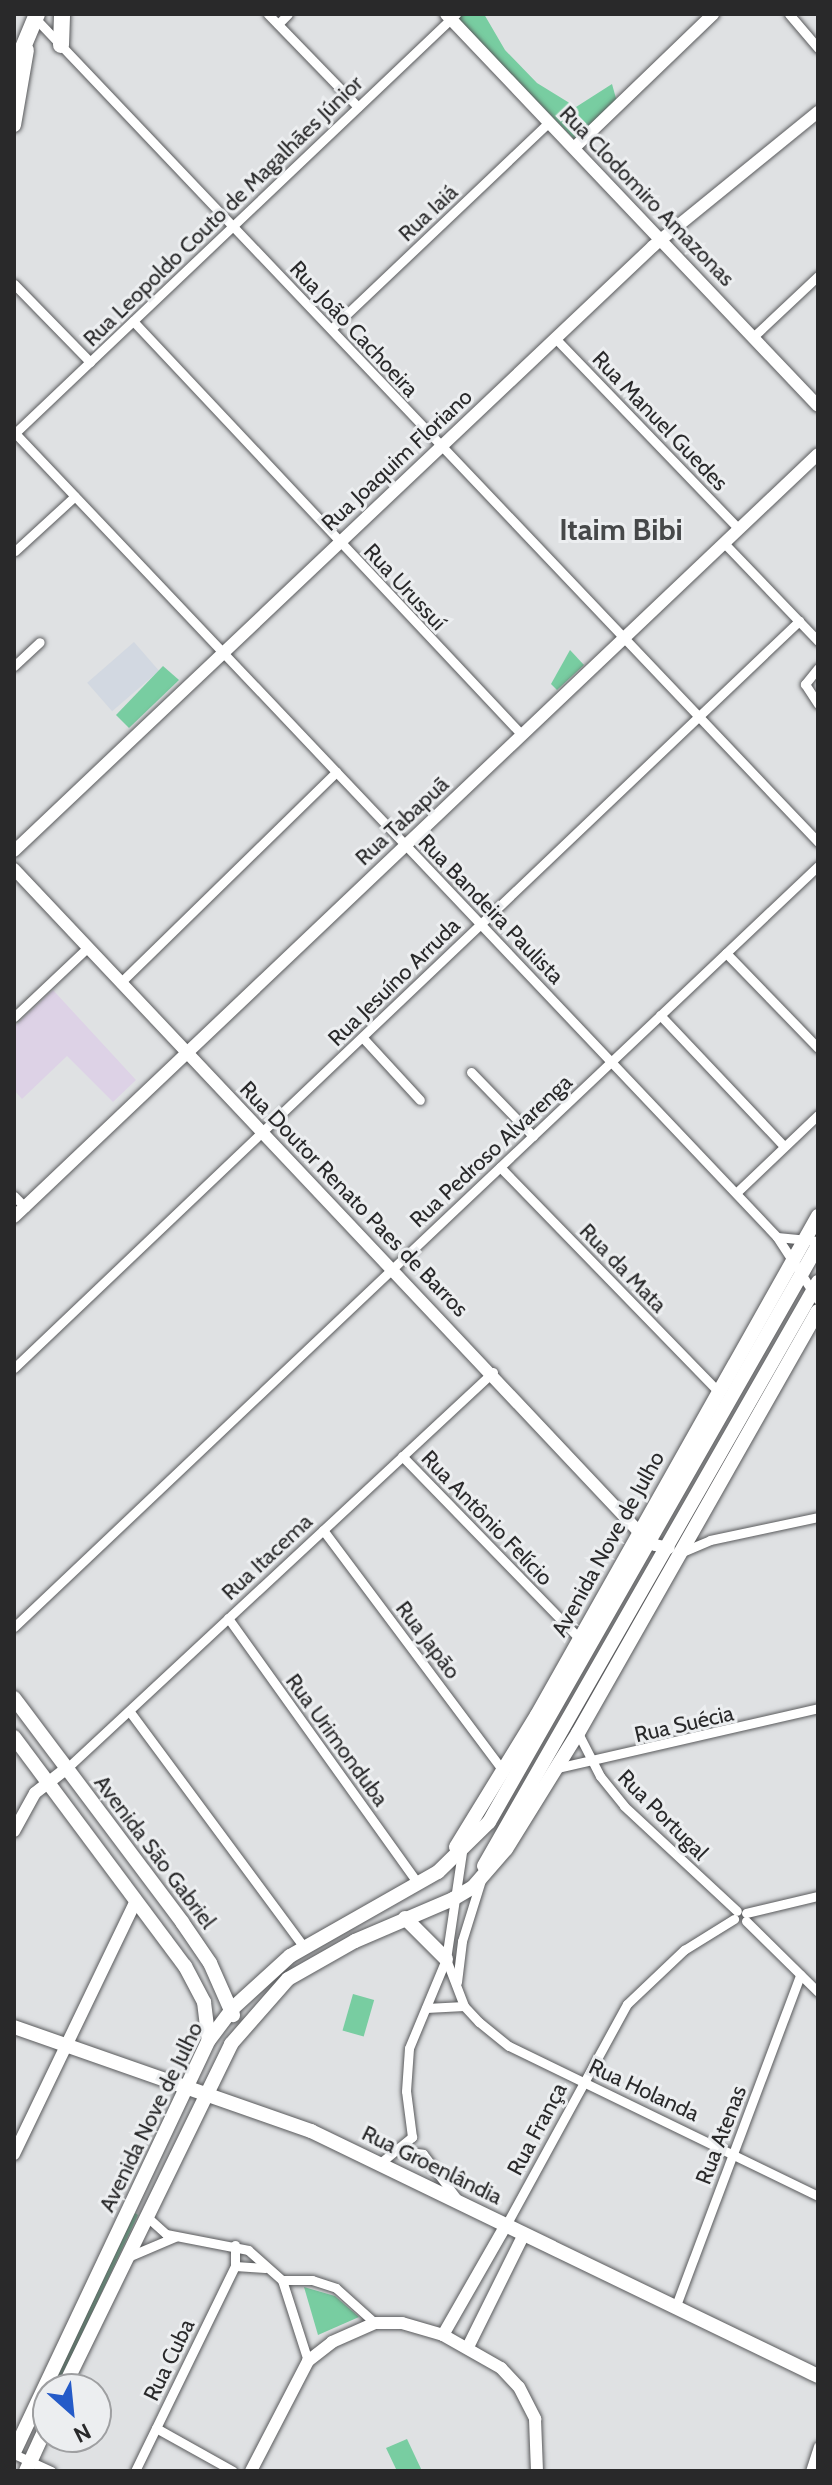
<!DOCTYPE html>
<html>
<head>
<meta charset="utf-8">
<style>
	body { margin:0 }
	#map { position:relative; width:832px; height:2485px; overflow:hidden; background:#dfe1e3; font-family:Cabin,sans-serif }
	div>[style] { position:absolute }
	.built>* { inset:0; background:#d2d8e1; transform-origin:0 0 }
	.education>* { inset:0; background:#ddd2e6 }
	.green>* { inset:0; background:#78cda1; transform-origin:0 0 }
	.roads { filter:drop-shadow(0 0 2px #595a5c) drop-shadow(0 0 2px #595a5c) }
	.minor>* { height:9px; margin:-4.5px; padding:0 4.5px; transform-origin:4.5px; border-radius:4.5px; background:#fff }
	.tertiary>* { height:12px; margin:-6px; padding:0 6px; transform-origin:6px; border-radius:6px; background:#fff }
	.secondary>* { height:14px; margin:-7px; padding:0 7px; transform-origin:7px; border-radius:7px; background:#fff }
	.primary>* { height:14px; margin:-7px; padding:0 7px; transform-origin:7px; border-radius:7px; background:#fff }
	.trunk>* { height:16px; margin:-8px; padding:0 8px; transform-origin:8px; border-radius:8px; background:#fff }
	span { translate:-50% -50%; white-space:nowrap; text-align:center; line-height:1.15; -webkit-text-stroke:6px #eceef0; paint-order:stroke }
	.street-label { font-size:22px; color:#29292a }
	.district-label { font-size:30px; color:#464849; font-weight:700 }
	.frame { position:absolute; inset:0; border:16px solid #29292a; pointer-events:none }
	.north { position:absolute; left:32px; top:2373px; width:80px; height:80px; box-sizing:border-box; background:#eceef0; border:2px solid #9e9fa1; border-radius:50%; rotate:153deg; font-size:22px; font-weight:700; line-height:32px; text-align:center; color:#29292a }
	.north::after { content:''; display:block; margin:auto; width:28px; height:36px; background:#255bc8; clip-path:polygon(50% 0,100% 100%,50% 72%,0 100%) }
</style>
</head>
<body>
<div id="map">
	<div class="built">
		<i style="left:134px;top:642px;width:38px;height:62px;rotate:49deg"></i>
	</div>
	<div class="education">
		<i style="clip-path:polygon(53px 990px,136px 1080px,113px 1102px,67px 1056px,22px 1099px,14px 1090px,14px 1027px)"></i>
	</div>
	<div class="green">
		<i style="clip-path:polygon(462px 14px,484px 14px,505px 50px,537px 83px,576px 107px,612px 84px,617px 102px,575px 140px,457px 19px)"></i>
		<i style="clip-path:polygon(570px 650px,584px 665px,557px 690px,551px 684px)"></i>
		<i style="clip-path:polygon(163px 666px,179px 680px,129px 728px,116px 715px)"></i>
		<i style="left:353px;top:1994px;width:22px;height:38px;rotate:16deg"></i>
		<i style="clip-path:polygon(135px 2213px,138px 2215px,56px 2389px,51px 2389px)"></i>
		<i style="clip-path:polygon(304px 2287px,335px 2296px,359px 2317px,318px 2335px)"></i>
		<i style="clip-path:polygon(407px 2439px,422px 2471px,397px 2471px,386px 2448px)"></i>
	</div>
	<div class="roads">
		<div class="minor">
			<i style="left:268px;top:14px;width:129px;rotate:45.9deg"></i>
			<i style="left:789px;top:14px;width:45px;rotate:49.5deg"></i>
			<i style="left:35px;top:18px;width:1137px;rotate:46.46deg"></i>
			<i style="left:278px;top:24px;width:14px;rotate:-45deg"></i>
			<i style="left:14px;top:284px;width:109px;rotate:45.7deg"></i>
			<i style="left:133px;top:321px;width:568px;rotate:46.78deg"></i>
			<i style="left:331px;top:329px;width:301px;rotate:-43.5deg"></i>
			<i style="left:753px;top:337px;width:89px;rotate:-43.2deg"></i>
			<i style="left:555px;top:338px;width:265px;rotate:46.1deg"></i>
			<i style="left:14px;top:432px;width:1109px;rotate:46.53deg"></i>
			<i style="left:777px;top:1237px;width:75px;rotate:56.9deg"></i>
			<i style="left:14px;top:434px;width:610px;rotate:-43.54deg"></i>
			<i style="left:724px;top:543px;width:136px;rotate:46.2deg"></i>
			<i style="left:15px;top:551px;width:81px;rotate:-42.5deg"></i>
			<i style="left:14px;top:666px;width:35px;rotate:-43deg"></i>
			<i style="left:818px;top:668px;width:21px;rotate:129deg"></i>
			<i style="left:805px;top:684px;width:24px;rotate:57deg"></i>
			<i style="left:726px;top:953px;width:132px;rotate:45.9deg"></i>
			<i style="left:121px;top:982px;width:301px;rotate:-44.3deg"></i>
			<i style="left:660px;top:1015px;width:180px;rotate:46.6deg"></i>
			<i style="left:14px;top:1017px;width:102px;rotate:-43.4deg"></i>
			<i style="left:363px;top:1038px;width:84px;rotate:47.4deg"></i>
			<i style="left:471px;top:1072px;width:89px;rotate:45.9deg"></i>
			<i style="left:500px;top:1167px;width:315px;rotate:45.8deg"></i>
			<i style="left:736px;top:1193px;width:113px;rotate:-43.6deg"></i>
			<i style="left:14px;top:1196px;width:16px;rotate:45deg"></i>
			<i style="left:777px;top:1237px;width:41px;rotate:5.6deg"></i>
			<i style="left:14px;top:1368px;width:1084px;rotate:-43.58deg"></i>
			<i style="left:402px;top:1456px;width:255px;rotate:45.8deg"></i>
			<i style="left:323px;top:1530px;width:302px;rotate:53.2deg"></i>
			<i style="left:682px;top:1552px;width:30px;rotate:-23deg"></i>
			<i style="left:710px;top:1540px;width:110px;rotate:-12deg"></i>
			<i style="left:228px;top:1618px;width:325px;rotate:54.4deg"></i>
			<i style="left:14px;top:1627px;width:1107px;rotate:-43.43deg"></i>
			<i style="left:130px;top:1712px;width:292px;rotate:53.5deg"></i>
			<i style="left:578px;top:1733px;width:48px;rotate:62.9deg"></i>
			<i style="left:600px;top:1776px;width:38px;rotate:51deg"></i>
			<i style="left:624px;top:1806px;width:154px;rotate:42.9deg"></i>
			<i style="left:557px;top:1768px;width:268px;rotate:-12.9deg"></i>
			<i style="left:66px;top:1769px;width:583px;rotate:-42.91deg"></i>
			<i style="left:462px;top:1852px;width:108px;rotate:98.5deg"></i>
			<i style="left:446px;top:1959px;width:50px;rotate:69deg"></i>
			<i style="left:464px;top:2006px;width:22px;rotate:47deg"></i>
			<i style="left:479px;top:2022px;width:38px;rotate:39deg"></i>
			<i style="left:509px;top:2046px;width:343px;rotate:25.9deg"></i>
			<i style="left:746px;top:1913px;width:74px;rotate:-13.3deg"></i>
			<i style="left:746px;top:1921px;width:101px;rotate:44.6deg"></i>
			<i style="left:457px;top:1982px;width:41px;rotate:-83deg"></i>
			<i style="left:462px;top:1941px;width:64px;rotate:-72.7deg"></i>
			<i style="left:426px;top:2008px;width:38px;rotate:-3deg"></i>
			<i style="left:400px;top:2151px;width:23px;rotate:7deg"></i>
			<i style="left:423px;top:2154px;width:58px;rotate:52.7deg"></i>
			<i style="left:379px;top:2164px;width:43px;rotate:-39.3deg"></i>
			<i style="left:412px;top:2137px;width:46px;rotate:-97.4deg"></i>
			<i style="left:406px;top:2091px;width:43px;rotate:-86deg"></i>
			<i style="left:409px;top:2048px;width:96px;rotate:-67.4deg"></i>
			<i style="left:145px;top:2215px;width:28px;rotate:42deg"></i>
			<i style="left:166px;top:2234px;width:84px;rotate:11deg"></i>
			<i style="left:248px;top:2250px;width:45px;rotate:41.4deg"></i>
			<i style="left:506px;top:2225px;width:252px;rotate:-61.3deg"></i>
			<i style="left:627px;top:2004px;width:79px;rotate:-43.5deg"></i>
			<i style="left:684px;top:1950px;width:59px;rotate:-31.8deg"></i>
			<i style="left:130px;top:2256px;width:49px;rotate:-22.9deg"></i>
			<i style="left:235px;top:2266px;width:30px;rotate:4deg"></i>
			<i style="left:282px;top:2280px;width:30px"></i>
			<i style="left:312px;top:2280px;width:25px;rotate:18deg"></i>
			<i style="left:336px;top:2288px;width:52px;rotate:41.9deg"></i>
			<i style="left:282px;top:2280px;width:85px;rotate:72.2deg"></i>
			<i style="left:675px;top:2308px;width:356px;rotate:-69.4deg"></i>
			<i style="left:156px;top:2428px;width:88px;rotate:29.2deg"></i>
			<i style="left:14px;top:2454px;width:41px;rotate:24.7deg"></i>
			<i style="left:135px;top:2471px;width:228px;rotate:-64deg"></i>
			<i style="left:235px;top:2266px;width:21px;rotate:-90deg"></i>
			<i style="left:810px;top:2471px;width:26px;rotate:-72deg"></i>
		</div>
		<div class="tertiary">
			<i style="left:446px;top:14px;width:540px;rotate:46.5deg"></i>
			<i style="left:575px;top:147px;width:192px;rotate:-43.9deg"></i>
			<i style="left:14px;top:851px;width:880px;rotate:-43.43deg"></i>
			<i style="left:653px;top:246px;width:213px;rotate:-39.1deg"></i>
			<i style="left:14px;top:869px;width:910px;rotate:46.69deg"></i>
			<i style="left:638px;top:1531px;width:22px;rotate:39deg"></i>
			<i style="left:655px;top:1545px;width:14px;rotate:12deg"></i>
			<i style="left:14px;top:1217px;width:1108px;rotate:-43.5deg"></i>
			<i style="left:14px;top:1831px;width:43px;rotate:-61.1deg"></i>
			<i style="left:35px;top:1793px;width:39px;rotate:-38deg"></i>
			<i style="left:14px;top:2154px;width:281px;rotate:-64.3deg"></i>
			<i style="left:443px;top:2335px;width:127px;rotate:-60.2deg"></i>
			<i style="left:468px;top:2347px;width:126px;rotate:-63.6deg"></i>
			<i style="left:251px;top:2471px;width:124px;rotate:-62.6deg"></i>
			<i style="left:308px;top:2361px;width:31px;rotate:-38deg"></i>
			<i style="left:332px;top:2342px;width:47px;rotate:-23.8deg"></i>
			<i style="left:375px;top:2323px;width:27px"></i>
			<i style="left:402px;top:2323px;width:43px;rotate:16.3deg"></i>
			<i style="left:443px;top:2335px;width:67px;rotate:29.6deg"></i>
			<i style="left:501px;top:2368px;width:26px;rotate:47deg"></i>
			<i style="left:519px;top:2387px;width:36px;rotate:63deg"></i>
			<i style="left:535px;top:2419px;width:52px;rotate:87.8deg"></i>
		</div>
		<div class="secondary">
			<i style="left:14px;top:2027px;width:315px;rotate:19.3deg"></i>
			<i style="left:311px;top:2131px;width:563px;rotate:25.79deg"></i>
		</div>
		<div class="primary">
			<i style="left:14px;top:125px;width:76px;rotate:-80.2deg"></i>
			<i style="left:14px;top:1698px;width:280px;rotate:53.1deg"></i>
			<i style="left:182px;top:1922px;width:50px;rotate:55.7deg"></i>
			<i style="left:210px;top:1963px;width:57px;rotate:66.1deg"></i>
			<i style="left:14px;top:1737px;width:286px;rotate:53.3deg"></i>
			<i style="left:185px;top:1966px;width:41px;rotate:62.2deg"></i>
			<i style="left:204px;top:2002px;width:38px;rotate:83deg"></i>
			<i style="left:456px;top:1847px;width:155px;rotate:-58.5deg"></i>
			<i style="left:537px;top:1715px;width:573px;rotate:-60.61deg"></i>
			<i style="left:484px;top:1866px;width:673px;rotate:-60.23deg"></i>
			<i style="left:405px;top:1918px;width:58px;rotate:45deg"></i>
			<i style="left:63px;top:2389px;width:384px;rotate:-64deg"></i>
			<i style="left:231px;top:2044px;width:86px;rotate:-48.8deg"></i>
			<i style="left:288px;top:1979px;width:77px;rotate:-29.6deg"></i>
			<i style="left:355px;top:1941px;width:107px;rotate:-23.2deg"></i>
			<i style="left:453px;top:1899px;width:23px;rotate:-31deg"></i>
			<i style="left:473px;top:1887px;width:50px;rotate:-49deg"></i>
			<i style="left:506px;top:1849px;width:137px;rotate:-58.2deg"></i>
			<i style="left:578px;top:1733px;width:485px;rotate:-60.4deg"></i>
			<i style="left:14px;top:2452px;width:456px;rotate:-64.7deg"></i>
			<i style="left:209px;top:2040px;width:40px;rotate:-53deg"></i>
			<i style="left:233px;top:2008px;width:77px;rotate:-42.4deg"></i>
			<i style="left:290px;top:1956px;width:170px;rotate:-29.6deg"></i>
			<i style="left:438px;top:1872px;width:71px;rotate:-44.4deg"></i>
			<i style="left:489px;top:1822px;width:664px;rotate:-60.31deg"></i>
			<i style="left:26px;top:2471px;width:53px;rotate:-65.4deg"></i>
		</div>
		<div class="trunk">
			<i style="left:61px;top:45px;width:31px;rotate:-88deg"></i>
			<i style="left:14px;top:69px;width:60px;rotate:-67.3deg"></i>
		</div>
	</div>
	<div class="street-label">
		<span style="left:647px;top:196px;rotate:46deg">Rua Clodomiro Amazonas</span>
		<span style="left:223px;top:211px;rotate:-44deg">Rua Leopoldo Couto de Magalhães Júnior</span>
		<span style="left:428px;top:213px;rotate:-43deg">Rua Iaiá</span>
		<span style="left:354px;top:329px;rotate:47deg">Rua João Cachoeira</span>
		<span style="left:660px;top:421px;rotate:46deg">Rua Manuel Guedes</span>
		<span style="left:397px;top:460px;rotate:-43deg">Rua Joaquim Floriano</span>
		<span style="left:405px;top:587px;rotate:47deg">Rua Urussuí</span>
		<span style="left:402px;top:821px;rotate:-43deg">Rua Tabapuã</span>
		<span style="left:491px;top:909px;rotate:46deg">Rua Bandeira Paulista</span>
		<span style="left:394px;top:982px;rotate:-44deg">Rua Jesuíno Arruda</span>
		<span style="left:491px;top:1151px;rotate:-43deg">Rua Pedroso Alvarenga</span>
		<span style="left:354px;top:1199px;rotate:46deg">Rua Doutor Renato Paes de Barros</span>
		<span style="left:623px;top:1268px;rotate:46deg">Rua da Mata</span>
		<span style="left:487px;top:1518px;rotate:46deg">Rua Antônio Felício</span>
		<span style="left:608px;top:1544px;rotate:-61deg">Avenida Nove de Julho</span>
		<span style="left:267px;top:1557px;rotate:-43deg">Rua Itacema</span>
		<span style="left:428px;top:1640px;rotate:53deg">Rua Japão</span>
		<span style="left:684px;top:1724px;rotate:-13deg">Rua Suécia</span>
		<span style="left:337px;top:1740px;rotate:54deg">Rua Urimonduba</span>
		<span style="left:663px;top:1815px;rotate:45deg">Rua Portugal</span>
		<span style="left:155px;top:1852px;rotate:53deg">Avenida São Gabriel</span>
		<span style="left:644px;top:2090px;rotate:25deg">Rua Holanda</span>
		<span style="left:151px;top:2117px;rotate:-64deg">Avenida Nove de Julho</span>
		<span style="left:537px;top:2129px;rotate:-62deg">Rua França</span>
		<span style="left:721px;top:2135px;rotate:-69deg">Rua Atenas</span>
		<span style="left:432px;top:2165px;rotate:26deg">Rua Groenlândia</span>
		<span style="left:169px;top:2360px;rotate:-64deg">Rua Cuba</span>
	</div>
	<div class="district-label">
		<span style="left:621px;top:530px">Itaim Bibi</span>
	</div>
	<div class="frame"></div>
	<div class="north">N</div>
</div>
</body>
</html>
